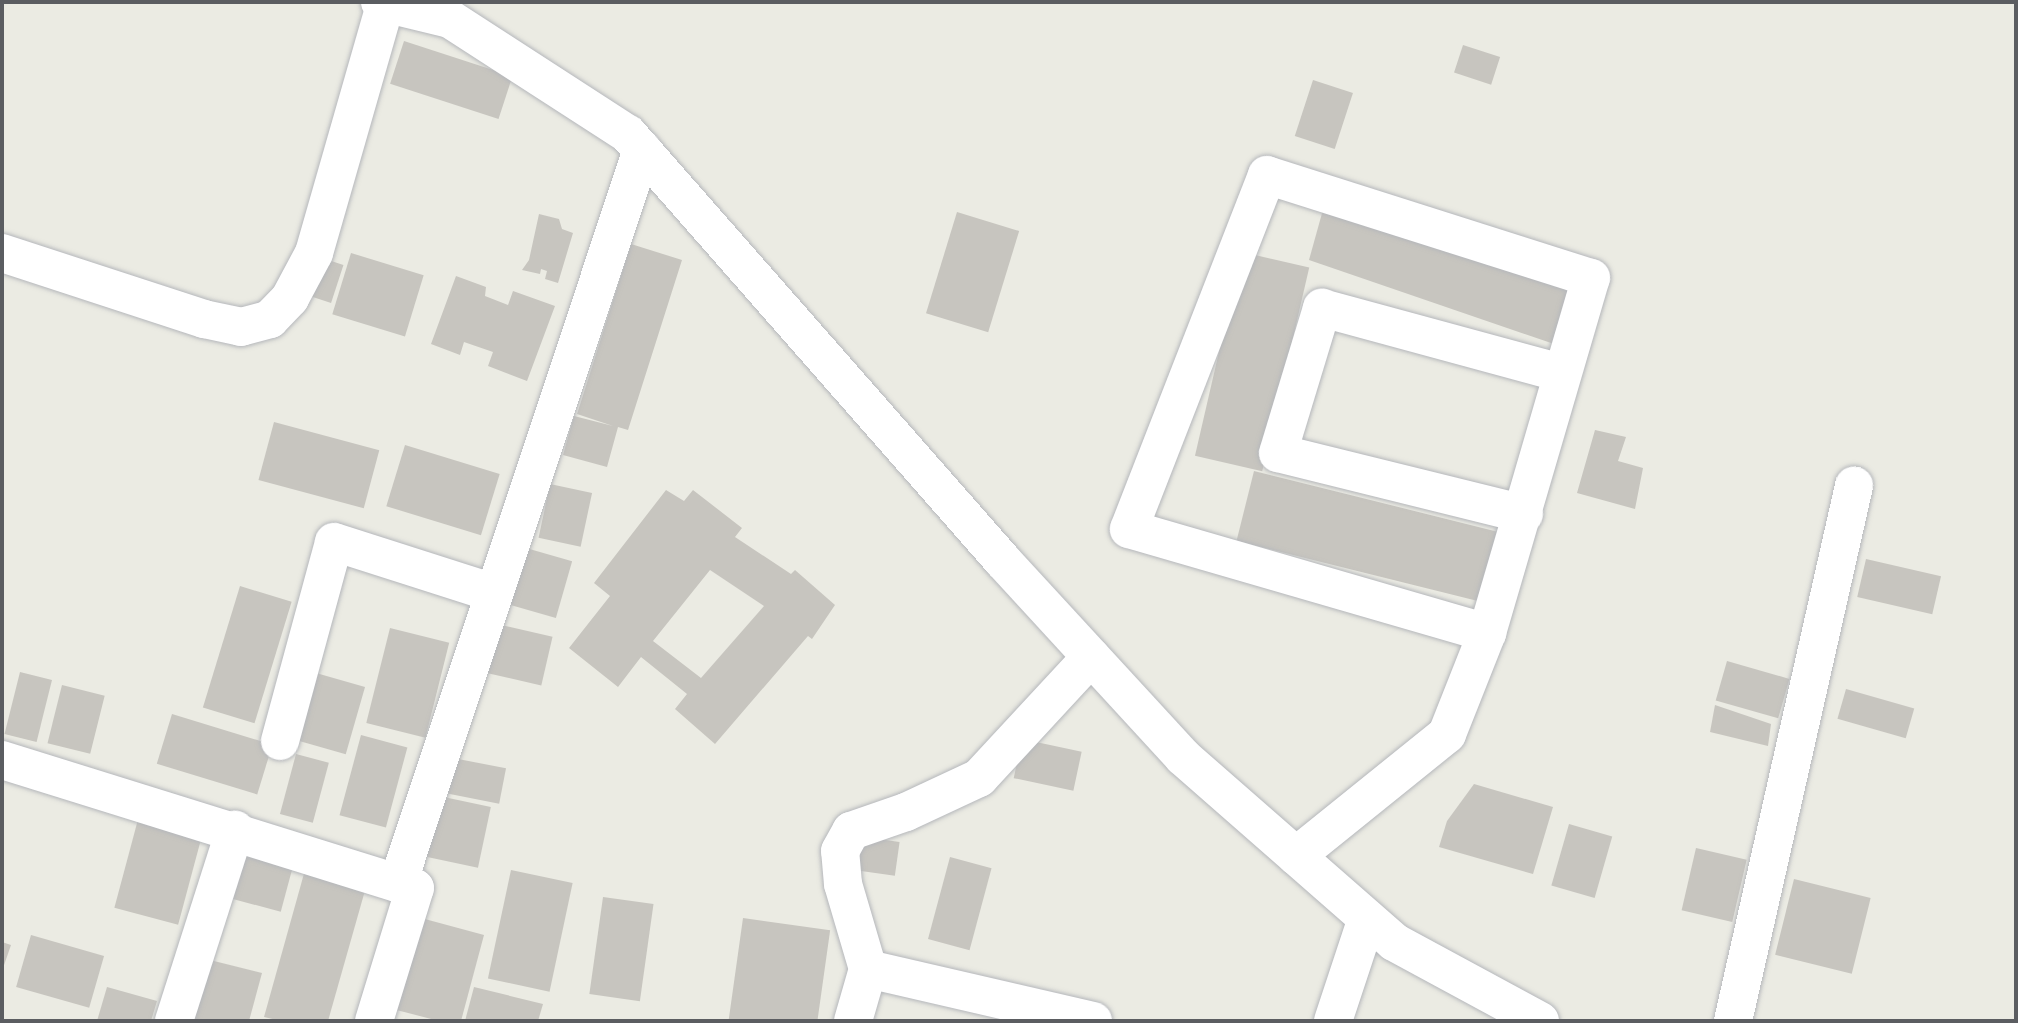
<!DOCTYPE html>
<html>
<head>
<meta charset="utf-8">
<style>
	body { margin:0 }
	#map { position:relative; width:2018px; height:1023px; overflow:hidden; background:#ebebe3; font-family:"Nunito Sans",sans-serif }
	div>[style] { position:absolute }
	.building>* { inset:0; background:#c7c5bf; transform-origin:0 0 }
	.roads { filter:drop-shadow(0 0 2px #b5b7bb) drop-shadow(0 0 2px #b5b7bb) }
	.minor>* { height:38px; margin:-19px; padding:0 19px; transform-origin:19px; border-radius:19px; background:#fff }
	span { translate:-50% -50%; white-space:nowrap; text-align:center; line-height:1.15; -webkit-text-stroke:7px #fff; paint-order:stroke }
	.frame { position:absolute; inset:0; border:4px solid #5b5d61; pointer-events:none }
</style>
</head>
<body>
<div id="map">
	<div class="building">
		<i style="left:404px;top:41px;width:114px;height:45px;rotate:18deg"></i>
		<i style="left:1463px;top:45px;width:39px;height:29px;rotate:18deg"></i>
		<i style="left:1313px;top:80px;width:42px;height:59px;rotate:18deg"></i>
		<i style="clip-path:polygon(1324px 206px,1577px 281px,1557px 345px,1309px 260px)"></i>
		<i style="left:957px;top:212px;width:65px;height:106px;rotate:17deg"></i>
		<i style="clip-path:polygon(539px 214px,559px 219px,562px 229px,573px 233px,558px 283px,545px 279px,547px 271px,541px 269px,540px 274px,522px 270px,529px 260px)"></i>
		<i style="clip-path:polygon(631px 244px,682px 260px,628px 430px,618px 427px,607px 467px,563px 455px,574px 416px,613px 426px,577px 414px)"></i>
		<i style="left:1242px;top:252px;width:69px;height:209px;rotate:13deg"></i>
		<i style="left:351px;top:253px;width:76px;height:64px;rotate:17deg"></i>
		<i style="left:313px;top:255px;width:32px;height:40px;rotate:18deg"></i>
		<i style="clip-path:polygon(456px 276px,486px 287px,485px 296px,508px 305px,513px 291px,555px 306px,527px 381px,488px 366px,493px 352px,464px 342px,460px 355px,431px 344px)"></i>
		<i style="left:274px;top:422px;width:109px;height:60px;rotate:15deg"></i>
		<i style="clip-path:polygon(1595px 430px,1626px 437px,1618px 461px,1643px 468px,1635px 509px,1577px 493px)"></i>
		<i style="left:405px;top:445px;width:99px;height:64px;rotate:17deg"></i>
		<i style="left:1254px;top:471px;width:260px;height:72px;rotate:14deg"></i>
		<i style="left:550px;top:484px;width:43px;height:55px;rotate:12deg"></i>
		<i style="clip-path:polygon(evenodd,666px 490px,684px 501px,693px 490px,742px 528px,735px 537px,791px 574px,795px 570px,835px 605px,812px 639px,808px 636px,715px 744px,675px 709px,687px 694px,641px 657px,618px 687px,569px 648px,610px 596px,594px 583px,666px 490px,710px 570px,764px 606px,701px 678px,653px 641px,710px 570px)"></i>
		<i style="left:526px;top:548px;width:48px;height:59px;rotate:16deg"></i>
		<i style="left:1866px;top:559px;width:77px;height:39px;rotate:13deg"></i>
		<i style="left:240px;top:586px;width:54px;height:127px;rotate:17deg"></i>
		<i style="left:497px;top:624px;width:57px;height:50px;rotate:13deg"></i>
		<i style="left:390px;top:628px;width:61px;height:98px;rotate:14deg"></i>
		<i style="left:1727px;top:661px;width:65px;height:41px;rotate:16deg"></i>
		<i style="left:20px;top:672px;width:33px;height:64px;rotate:14deg"></i>
		<i style="left:316px;top:673px;width:51px;height:70px;rotate:16deg"></i>
		<i style="left:62px;top:685px;width:44px;height:60px;rotate:14deg"></i>
		<i style="left:1846px;top:689px;width:71px;height:31px;rotate:16deg"></i>
		<i style="clip-path:polygon(1715px 705px,1771px 724px,1768px 746px,1710px 732px)"></i>
		<i style="left:172px;top:714px;width:105px;height:52px;rotate:17deg"></i>
		<i style="left:361px;top:735px;width:48px;height:83px;rotate:15deg"></i>
		<i style="left:1022px;top:739px;width:61px;height:40px;rotate:12deg"></i>
		<i style="left:296px;top:754px;width:34px;height:62px;rotate:15deg"></i>
		<i style="left:453px;top:758px;width:54px;height:36px;rotate:11deg"></i>
		<i style="clip-path:polygon(1474px 784px,1553px 807px,1533px 874px,1439px 847px,1447px 821px)"></i>
		<i style="left:439px;top:796px;width:53px;height:62px;rotate:12deg"></i>
		<i style="left:140px;top:812px;width:66px;height:99px;rotate:15deg"></i>
		<i style="left:1569px;top:824px;width:45px;height:64px;rotate:16deg"></i>
		<i style="left:857px;top:836px;width:43px;height:34px;rotate:8deg"></i>
		<i style="left:236px;top:847px;width:60px;height:51px;rotate:15deg"></i>
		<i style="left:1696px;top:848px;width:52px;height:64px;rotate:13deg"></i>
		<i style="left:950px;top:857px;width:43px;height:85px;rotate:15deg"></i>
		<i style="clip-path:polygon(305px 870px,366px 887px,328px 1021px,281px 1021px,264px 1017px)"></i>
		<i style="left:511px;top:870px;width:63px;height:111px;rotate:12deg"></i>
		<i style="left:1794px;top:879px;width:79px;height:78px;rotate:14deg"></i>
		<i style="left:603px;top:897px;width:51px;height:98px;rotate:8deg"></i>
		<i style="clip-path:polygon(410px 915px,484px 935px,461px 1021px,439px 1021px,385px 1007px)"></i>
		<i style="left:743px;top:918px;width:88px;height:104px;rotate:8deg"></i>
		<i style="left:31px;top:935px;width:76px;height:54px;rotate:16deg"></i>
		<i style="clip-path:polygon(2px 942px,11px 945px,2px 971px)"></i>
		<i style="clip-path:polygon(202px 958px,262px 973px,249px 1021px,186px 1021px)"></i>
		<i style="clip-path:polygon(107px 987px,157px 1001px,151px 1021px,97px 1021px)"></i>
		<i style="clip-path:polygon(474px 987px,543px 1004px,538px 1021px,465px 1021px)"></i>
	</div>
	<div class="roads">
		<div class="minor">
			<i style="left:380px;top:2px;width:72px;rotate:13.7deg"></i>
			<i style="left:450px;top:19px;width:212px;rotate:32.9deg"></i>
			<i style="left:628px;top:134px;width:568px;rotate:48.71deg"></i>
			<i style="left:1003px;top:561px;width:266px;rotate:47.4deg"></i>
			<i style="left:1183px;top:757px;width:281px;rotate:41.2deg"></i>
			<i style="left:1394px;top:942px;width:166px;rotate:28.4deg"></i>
			<i style="left:2px;top:253px;width:213px;rotate:18.1deg"></i>
			<i style="left:204px;top:319px;width:38px;rotate:12deg"></i>
			<i style="left:241px;top:327px;width:30px;rotate:-15deg"></i>
			<i style="left:270px;top:319px;width:29px;rotate:-46deg"></i>
			<i style="left:290px;top:298px;width:51px;rotate:-61.9deg"></i>
			<i style="left:314px;top:253px;width:261px;rotate:-74deg"></i>
			<i style="left:1524px;top:514px;width:253px;rotate:-166.1deg"></i>
			<i style="left:1278px;top:453px;width:152px;rotate:-73.1deg"></i>
			<i style="left:1322px;top:308px;width:249px;rotate:15.2deg"></i>
			<i style="left:280px;top:741px;width:206px;rotate:-74.8deg"></i>
			<i style="left:334px;top:542px;width:168px;rotate:17.7deg"></i>
			<i style="left:2px;top:760px;width:415px;rotate:17.3deg"></i>
			<i style="left:398px;top:883px;width:773px;rotate:-71.59deg"></i>
			<i style="left:1296px;top:856px;width:194px;rotate:-38.9deg"></i>
			<i style="left:1447px;top:734px;width:109px;rotate:-68.4deg"></i>
			<i style="left:1487px;top:633px;width:370px;rotate:-73.7deg"></i>
			<i style="left:1591px;top:278px;width:340px;rotate:-162.4deg"></i>
			<i style="left:1267px;top:175px;width:380px;rotate:111.3deg"></i>
			<i style="left:1129px;top:529px;width:373px;rotate:16.2deg"></i>
			<i style="left:868px;top:969px;width:89px;rotate:-106.4deg"></i>
			<i style="left:843px;top:884px;width:33px;rotate:-95deg"></i>
			<i style="left:840px;top:851px;width:23px;rotate:-61deg"></i>
			<i style="left:851px;top:831px;width:58px;rotate:-19.1deg"></i>
			<i style="left:906px;top:812px;width:81px;rotate:-25deg"></i>
			<i style="left:979px;top:778px;width:165px;rotate:-47.2deg"></i>
			<i style="left:174px;top:1021px;width:201px;rotate:-72.3deg"></i>
			<i style="left:374px;top:1021px;width:139px;rotate:-72.9deg"></i>
			<i style="left:415px;top:888px;width:18px;rotate:-164deg"></i>
			<i style="left:853px;top:1021px;width:54px;rotate:-73.9deg"></i>
			<i style="left:868px;top:969px;width:231px;rotate:13deg"></i>
			<i style="left:1333px;top:1021px;width:108px;rotate:-71.7deg"></i>
			<i style="left:1733px;top:1021px;width:549px;rotate:-77.26deg"></i>
		</div>
	</div>
	<div class="frame"></div>
</div>
</body>
</html>
